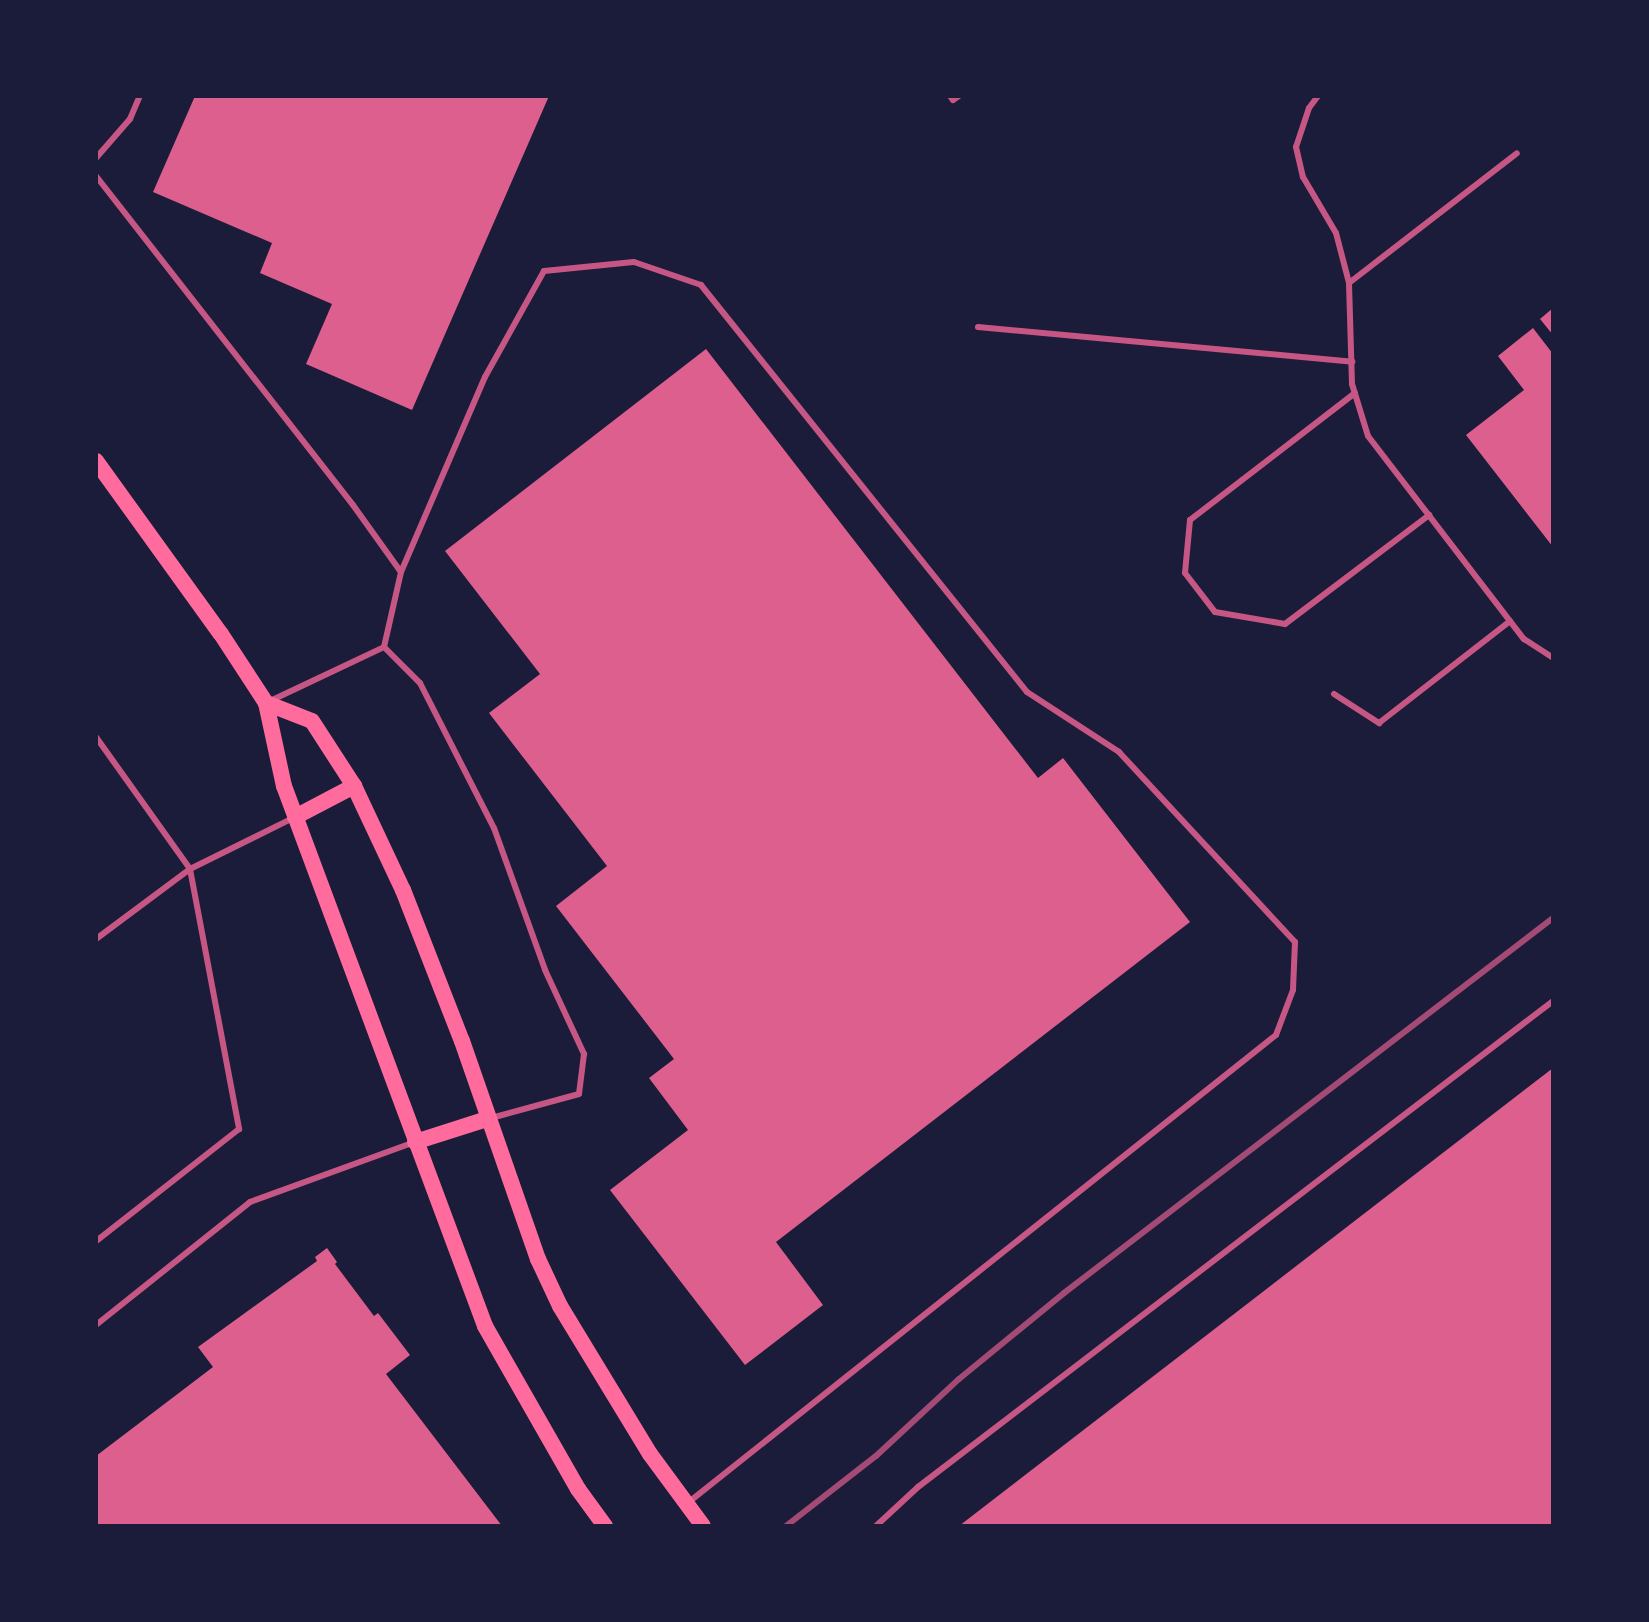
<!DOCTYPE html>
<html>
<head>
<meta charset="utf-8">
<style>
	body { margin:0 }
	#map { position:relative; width:1649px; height:1622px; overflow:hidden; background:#1b1b3a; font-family:"DM Sans",sans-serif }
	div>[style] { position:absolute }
	.building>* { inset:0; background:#dd5f8e }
	.service>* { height:6px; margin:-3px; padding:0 3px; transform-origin:3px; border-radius:3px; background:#c65784 }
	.secondary>* { height:16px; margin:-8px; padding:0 8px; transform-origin:8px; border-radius:8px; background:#ff6b9d }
	.rail>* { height:6px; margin:-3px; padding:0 3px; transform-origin:3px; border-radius:3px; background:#a44b75 }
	span { translate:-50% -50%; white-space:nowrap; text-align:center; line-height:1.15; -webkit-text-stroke:8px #1b1b3a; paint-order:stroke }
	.frame { position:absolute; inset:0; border:98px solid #1b1b3a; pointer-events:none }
</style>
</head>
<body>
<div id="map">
	<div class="building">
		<i style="clip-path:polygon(195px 96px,549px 96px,412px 410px,306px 364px,332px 304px,260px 273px,272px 243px,153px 192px)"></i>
		<i style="clip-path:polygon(1553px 308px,1553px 335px,1540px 319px)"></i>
		<i style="clip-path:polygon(1533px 328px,1553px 354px,1553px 547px,1466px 435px,1524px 390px,1498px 356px)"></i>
		<i style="clip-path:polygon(706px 349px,1038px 778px,1063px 758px,1190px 922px,776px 1242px,823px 1305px,745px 1365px,610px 1190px,688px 1130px,649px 1078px,674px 1059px,556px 906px,607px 866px,489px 713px,540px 674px,445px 551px)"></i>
		<i style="clip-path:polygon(1553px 1068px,1553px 1523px,1549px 1526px,959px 1526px)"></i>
		<i style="clip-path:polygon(327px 1248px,337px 1262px,335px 1264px,374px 1316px,378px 1313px,410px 1355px,386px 1374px,502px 1526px,96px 1526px,96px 1456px,213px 1367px,198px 1347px,317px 1261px,315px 1257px)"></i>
	</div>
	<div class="service">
		<i style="left:950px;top:96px;width:5px;rotate:53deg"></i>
		<i style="left:953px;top:100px;width:7px;rotate:-34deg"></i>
		<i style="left:1318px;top:96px;width:15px;rotate:127deg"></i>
		<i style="left:1309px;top:108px;width:41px;rotate:108.4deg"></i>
		<i style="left:1296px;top:147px;width:31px;rotate:77deg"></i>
		<i style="left:1303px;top:177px;width:65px;rotate:59.5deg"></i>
		<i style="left:1336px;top:233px;width:52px;rotate:75.4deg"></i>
		<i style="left:1349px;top:283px;width:101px;rotate:88.3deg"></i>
		<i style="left:1352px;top:384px;width:54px;rotate:72.9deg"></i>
		<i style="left:1368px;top:436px;width:256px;rotate:52.5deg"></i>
		<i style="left:1524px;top:639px;width:35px;rotate:33deg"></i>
		<i style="left:96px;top:158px;width:52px;rotate:-48.9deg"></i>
		<i style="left:130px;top:119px;width:25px;rotate:-67deg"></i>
		<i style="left:96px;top:176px;width:417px;rotate:52deg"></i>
		<i style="left:353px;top:505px;width:82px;rotate:54.4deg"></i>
		<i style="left:1349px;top:283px;width:212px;rotate:-37.7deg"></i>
		<i style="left:978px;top:327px;width:376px;rotate:5.3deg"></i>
		<i style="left:1355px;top:393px;width:208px;rotate:142.4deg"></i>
		<i style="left:1190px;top:520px;width:53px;rotate:95.4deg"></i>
		<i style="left:1185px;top:573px;width:49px;rotate:52.4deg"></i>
		<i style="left:1215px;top:612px;width:71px;rotate:9.7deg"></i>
		<i style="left:1285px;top:624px;width:181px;rotate:-37.1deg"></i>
		<i style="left:384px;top:647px;width:51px;rotate:45deg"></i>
		<i style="left:420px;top:683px;width:163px;rotate:63deg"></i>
		<i style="left:494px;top:828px;width:151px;rotate:70.2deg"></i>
		<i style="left:545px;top:970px;width:93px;rotate:65.1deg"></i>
		<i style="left:584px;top:1054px;width:40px;rotate:97.1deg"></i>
		<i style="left:579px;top:1094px;width:91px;rotate:164.7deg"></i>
		<i style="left:1334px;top:694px;width:54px;rotate:32.8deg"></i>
		<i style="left:1379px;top:723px;width:166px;rotate:-37.9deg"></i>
		<i style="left:270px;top:701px;width:126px;rotate:-25.3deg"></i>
		<i style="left:384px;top:647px;width:77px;rotate:-77.2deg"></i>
		<i style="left:401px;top:572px;width:212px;rotate:-66.7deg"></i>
		<i style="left:485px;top:377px;width:121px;rotate:-60.9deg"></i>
		<i style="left:544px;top:271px;width:90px;rotate:-5.7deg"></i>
		<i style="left:634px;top:262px;width:71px;rotate:18.9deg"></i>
		<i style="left:701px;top:285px;width:521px;rotate:51.31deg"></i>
		<i style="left:1027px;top:692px;width:110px;rotate:33.1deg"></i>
		<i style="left:1119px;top:752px;width:259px;rotate:47.2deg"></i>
		<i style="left:1295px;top:942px;width:48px;rotate:92.4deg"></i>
		<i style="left:1293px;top:990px;width:48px;rotate:110.7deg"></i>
		<i style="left:1276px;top:1035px;width:750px;rotate:141.5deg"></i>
		<i style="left:96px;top:737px;width:162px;rotate:54.5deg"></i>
		<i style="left:190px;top:869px;width:265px;rotate:79.3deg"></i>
		<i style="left:239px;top:1129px;width:182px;rotate:141.9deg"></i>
		<i style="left:96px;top:939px;width:117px;rotate:-36.7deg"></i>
		<i style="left:190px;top:869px;width:117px;rotate:-26.3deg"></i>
		<i style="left:96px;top:1325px;width:197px;rotate:-38.6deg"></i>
		<i style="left:250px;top:1202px;width:176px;rotate:-20deg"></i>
		<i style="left:876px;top:1526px;width:57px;rotate:-42.9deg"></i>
		<i style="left:918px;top:1487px;width:800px;rotate:-37.43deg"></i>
	</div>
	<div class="secondary">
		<i style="left:96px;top:461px;width:213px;rotate:54.2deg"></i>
		<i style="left:221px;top:634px;width:82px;rotate:56.9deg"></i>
		<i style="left:266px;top:703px;width:85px;rotate:77.8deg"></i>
		<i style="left:284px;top:786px;width:576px;rotate:69.58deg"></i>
		<i style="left:485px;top:1326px;width:188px;rotate:60.3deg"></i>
		<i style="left:578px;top:1489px;width:46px;rotate:53.9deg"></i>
		<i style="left:266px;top:703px;width:49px;rotate:21.4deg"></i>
		<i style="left:312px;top:721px;width:77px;rotate:57.1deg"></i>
		<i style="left:354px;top:786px;width:115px;rotate:64.8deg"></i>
		<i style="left:403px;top:890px;width:162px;rotate:68.7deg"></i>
		<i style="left:462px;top:1041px;width:231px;rotate:70.8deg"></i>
		<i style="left:538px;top:1259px;width:52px;rotate:64.9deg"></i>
		<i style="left:560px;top:1306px;width:173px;rotate:58.7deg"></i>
		<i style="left:650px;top:1454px;width:89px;rotate:53.6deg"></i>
		<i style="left:295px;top:817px;width:67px;rotate:-27.7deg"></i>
		<i style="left:415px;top:1142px;width:76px;rotate:-17.7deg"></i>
	</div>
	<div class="rail">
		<i style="left:786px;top:1526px;width:114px;rotate:-37.9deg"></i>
		<i style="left:876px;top:1456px;width:113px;rotate:-42.9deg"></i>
		<i style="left:959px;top:1379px;width:136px;rotate:-39.3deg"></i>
		<i style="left:1064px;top:1293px;width:616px;rotate:-37.48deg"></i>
	</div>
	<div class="frame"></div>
</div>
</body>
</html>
